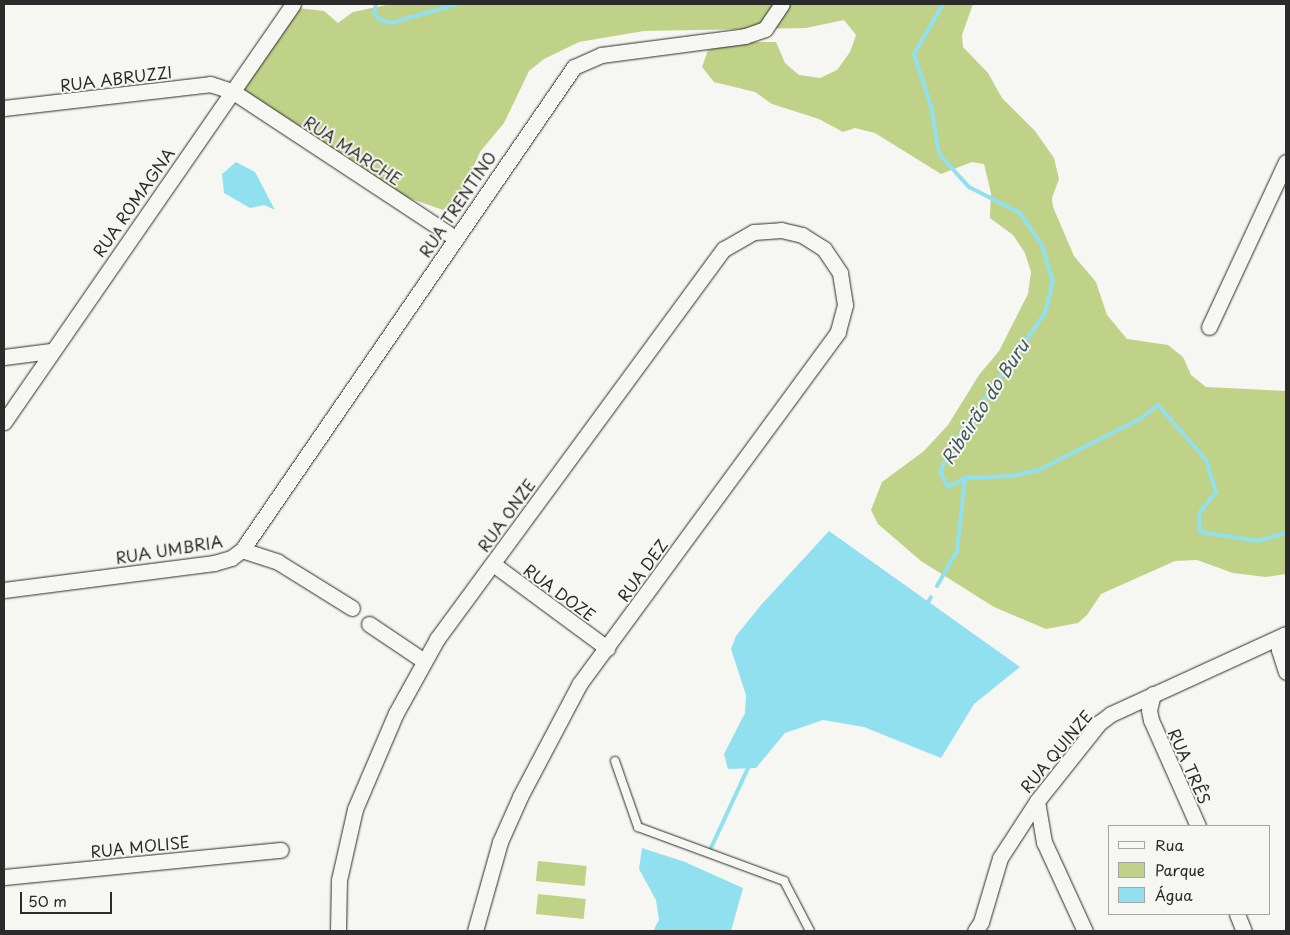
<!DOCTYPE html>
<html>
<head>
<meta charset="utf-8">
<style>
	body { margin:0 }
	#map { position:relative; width:1290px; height:935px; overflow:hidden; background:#f6f6f2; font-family:"Playpen Sans",sans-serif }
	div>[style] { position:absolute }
	.green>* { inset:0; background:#c0d287; transform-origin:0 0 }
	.water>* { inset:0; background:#91e0ef }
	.stream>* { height:4px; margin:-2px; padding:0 2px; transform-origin:2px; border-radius:2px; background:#91e0ef }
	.roads { filter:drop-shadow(0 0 1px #2b2b2b) drop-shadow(0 0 1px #2b2b2b) }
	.service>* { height:8px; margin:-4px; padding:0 4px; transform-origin:4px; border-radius:4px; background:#f6f6f2 }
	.minor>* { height:15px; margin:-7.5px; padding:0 7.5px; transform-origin:7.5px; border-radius:7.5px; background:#f6f6f2 }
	span { translate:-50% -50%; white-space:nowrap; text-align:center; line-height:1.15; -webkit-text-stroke:4px #f6f6f2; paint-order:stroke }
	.street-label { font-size:16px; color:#2b2b2b }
	.water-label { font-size:18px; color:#44585c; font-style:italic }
	.frame { position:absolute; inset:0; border:5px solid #2b2b2b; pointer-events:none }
	.legend { position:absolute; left:1108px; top:825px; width:162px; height:90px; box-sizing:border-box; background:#f6f6f2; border:1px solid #a5a5a2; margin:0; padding:6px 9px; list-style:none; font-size:15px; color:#2b2b2b }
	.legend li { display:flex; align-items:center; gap:10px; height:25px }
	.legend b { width:25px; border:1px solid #a5a5a2 }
	.scale { position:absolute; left:20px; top:892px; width:92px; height:22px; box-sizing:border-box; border:2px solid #2b2b2b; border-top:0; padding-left:6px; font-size:15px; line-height:18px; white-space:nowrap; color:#2b2b2b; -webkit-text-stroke:4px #f6f6f2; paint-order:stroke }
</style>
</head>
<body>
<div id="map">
	<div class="green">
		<i style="clip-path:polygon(391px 4px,973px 4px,962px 35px,963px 47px,988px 73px,1002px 98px,1035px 131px,1054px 158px,1059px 179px,1052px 198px,1053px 207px,1074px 256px,1096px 282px,1107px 315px,1127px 339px,1168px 345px,1183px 357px,1191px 375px,1206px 387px,1286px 391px,1286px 574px,1266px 577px,1233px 573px,1197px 560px,1175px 561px,1101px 594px,1087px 615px,1078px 623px,1046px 629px,994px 607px,921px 561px,878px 524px,871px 510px,882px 482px,924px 451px,948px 425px,979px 375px,999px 351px,1028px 294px,1031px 272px,1025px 253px,1013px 235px,990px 218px,991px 193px,984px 164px,972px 162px,941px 174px,875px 133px,855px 128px,843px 132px,819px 119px,772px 104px,755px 92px,714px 82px,702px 67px,708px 50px,735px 42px,776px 42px,785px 63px,799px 75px,820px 78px,837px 70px,850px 52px,856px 35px,844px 20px,806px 28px,644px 31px,579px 42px,544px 59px,529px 71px,504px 123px,480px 152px,462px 193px,443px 210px,403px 196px,238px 93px,298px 8px,324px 11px,338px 23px,353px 12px)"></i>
		<i style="left:538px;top:861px;width:49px;height:20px;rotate:6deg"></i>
		<i style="left:538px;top:894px;width:48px;height:20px;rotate:6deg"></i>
	</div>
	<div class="water">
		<i style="clip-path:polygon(236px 162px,255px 172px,275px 210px,264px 205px,250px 208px,224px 193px,222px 174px)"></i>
		<i style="clip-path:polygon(829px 531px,1020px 667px,974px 704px,941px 758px,864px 727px,823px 720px,785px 733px,756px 768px,728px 769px,724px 754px,745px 713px,746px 695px,731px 649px,736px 636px,761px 605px)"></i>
		<i style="clip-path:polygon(642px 848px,685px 862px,743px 888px,731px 931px,653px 931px,659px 920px,656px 900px,639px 869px)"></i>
	</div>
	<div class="stream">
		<i style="left:376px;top:4px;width:9px;rotate:103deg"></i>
		<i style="left:374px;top:13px;width:9px;rotate:49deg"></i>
		<i style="left:380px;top:20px;width:11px;rotate:15deg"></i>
		<i style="left:391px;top:23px;width:70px;rotate:-15.8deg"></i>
		<i style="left:943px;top:4px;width:58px;rotate:120.1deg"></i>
		<i style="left:914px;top:54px;width:55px;rotate:71.9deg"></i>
		<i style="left:931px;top:106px;width:49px;rotate:80.5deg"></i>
		<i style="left:939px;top:154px;width:45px;rotate:47.7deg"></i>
		<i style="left:969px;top:187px;width:57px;rotate:27deg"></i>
		<i style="left:1020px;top:213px;width:40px;rotate:56deg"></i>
		<i style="left:1042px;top:246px;width:37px;rotate:73deg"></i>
		<i style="left:1053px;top:281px;width:33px;rotate:104deg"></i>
		<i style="left:1045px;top:313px;width:166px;rotate:124.9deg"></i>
		<i style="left:950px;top:449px;width:25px;rotate:113deg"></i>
		<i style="left:940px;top:472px;width:17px;rotate:62deg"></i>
		<i style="left:948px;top:487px;width:19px;rotate:-28deg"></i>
		<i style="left:965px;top:478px;width:47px;rotate:-2.4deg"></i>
		<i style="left:1012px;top:476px;width:28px;rotate:-13deg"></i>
		<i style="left:1039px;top:470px;width:113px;rotate:-26.8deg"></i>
		<i style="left:1140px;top:419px;width:23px;rotate:-38deg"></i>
		<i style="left:1158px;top:405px;width:73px;rotate:48.9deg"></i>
		<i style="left:1206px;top:460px;width:34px;rotate:73deg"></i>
		<i style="left:1216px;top:492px;width:27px;rotate:129deg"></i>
		<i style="left:1199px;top:513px;width:19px;rotate:87deg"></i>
		<i style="left:1200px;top:532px;width:59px;rotate:8.8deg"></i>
		<i style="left:1258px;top:541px;width:29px;rotate:-16deg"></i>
		<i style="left:937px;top:586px;width:40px;rotate:-60.3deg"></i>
		<i style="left:957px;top:551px;width:73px;rotate:-83.7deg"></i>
		<i style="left:926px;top:606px;width:10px;rotate:-61deg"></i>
		<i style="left:710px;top:850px;width:95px;rotate:-65.1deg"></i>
	</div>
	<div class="roads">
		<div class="service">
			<i style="left:615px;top:761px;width:70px;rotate:70.8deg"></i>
			<i style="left:638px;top:827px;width:156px;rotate:20.3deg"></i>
			<i style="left:784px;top:881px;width:56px;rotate:62.5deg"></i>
		</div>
		<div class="minor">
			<i style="left:4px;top:108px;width:207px;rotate:-6.6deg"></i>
			<i style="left:210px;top:84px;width:23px;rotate:18deg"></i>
			<i style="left:232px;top:91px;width:267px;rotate:33.4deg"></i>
			<i style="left:1209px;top:327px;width:182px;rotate:-65deg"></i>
			<i style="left:4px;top:357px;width:47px;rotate:-7.3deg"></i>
			<i style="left:4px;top:422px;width:508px;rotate:-55.34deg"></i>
			<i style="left:242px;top:550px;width:586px;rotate:-55.5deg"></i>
			<i style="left:574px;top:67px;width:30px;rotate:-24deg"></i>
			<i style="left:601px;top:55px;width:145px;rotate:-7.5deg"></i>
			<i style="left:745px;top:36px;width:21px;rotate:-19deg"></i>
			<i style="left:765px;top:29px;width:30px;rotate:-56deg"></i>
			<i style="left:493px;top:564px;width:142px;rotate:36.4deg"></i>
			<i style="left:4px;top:590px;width:212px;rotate:-7.3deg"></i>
			<i style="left:214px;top:563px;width:18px;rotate:-16deg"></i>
			<i style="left:231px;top:558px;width:14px;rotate:-36deg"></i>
			<i style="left:242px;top:550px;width:38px;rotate:18deg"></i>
			<i style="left:278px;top:562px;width:87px;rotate:31.9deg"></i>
			<i style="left:369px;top:624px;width:66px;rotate:33.9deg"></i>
			<i style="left:1284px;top:635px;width:16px;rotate:108deg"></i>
			<i style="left:1279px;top:650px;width:23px;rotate:72deg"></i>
			<i style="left:1153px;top:694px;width:16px;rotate:104deg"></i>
			<i style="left:1149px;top:710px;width:10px;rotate:79deg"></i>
			<i style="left:1151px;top:720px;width:116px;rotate:66.1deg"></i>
			<i style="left:1037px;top:801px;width:42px;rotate:80.3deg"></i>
			<i style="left:1044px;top:842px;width:98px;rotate:65.3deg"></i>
			<i style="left:4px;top:877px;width:278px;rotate:-5.6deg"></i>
			<i style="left:1237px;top:914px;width:18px;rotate:68deg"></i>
			<i style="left:338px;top:931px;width:51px;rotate:-88.9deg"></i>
			<i style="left:339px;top:880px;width:73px;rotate:-77.3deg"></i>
			<i style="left:355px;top:809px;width:104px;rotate:-66.9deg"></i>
			<i style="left:396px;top:713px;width:85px;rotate:-61deg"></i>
			<i style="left:437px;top:639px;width:484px;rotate:-53.7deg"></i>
			<i style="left:724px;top:249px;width:34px;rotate:-30deg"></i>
			<i style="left:754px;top:232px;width:27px;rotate:-4deg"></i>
			<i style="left:781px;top:230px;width:22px;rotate:13deg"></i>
			<i style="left:802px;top:235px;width:26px;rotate:32deg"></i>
			<i style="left:824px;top:249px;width:29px;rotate:56deg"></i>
			<i style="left:840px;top:273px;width:32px;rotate:81deg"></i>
			<i style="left:845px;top:305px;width:28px;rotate:105deg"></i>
			<i style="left:838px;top:332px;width:436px;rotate:126.3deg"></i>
			<i style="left:580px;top:683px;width:129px;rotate:117.8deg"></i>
			<i style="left:520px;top:797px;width:49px;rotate:114deg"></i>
			<i style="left:500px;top:842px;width:92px;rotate:105.7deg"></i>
			<i style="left:975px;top:931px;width:11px;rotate:-56deg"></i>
			<i style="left:981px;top:922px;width:67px;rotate:-73.5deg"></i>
			<i style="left:1000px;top:858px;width:68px;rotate:-57deg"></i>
			<i style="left:1037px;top:801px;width:100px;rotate:-51.5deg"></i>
			<i style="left:1099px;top:723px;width:15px;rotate:-37deg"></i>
			<i style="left:1111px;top:714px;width:192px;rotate:-24.6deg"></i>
		</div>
	</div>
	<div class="street-label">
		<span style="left:116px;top:78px;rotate:-7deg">RUA ABRUZZI</span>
		<span style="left:353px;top:150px;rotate:33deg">RUA MARCHE</span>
		<span style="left:133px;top:202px;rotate:-55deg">RUA ROMAGNA</span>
		<span style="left:457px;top:204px;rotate:-56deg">RUA TRENTINO</span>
		<span style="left:506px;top:515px;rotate:-54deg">RUA ONZE</span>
		<span style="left:169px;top:549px;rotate:-9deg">RUA UMBRIA</span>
		<span style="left:642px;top:570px;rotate:-54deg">RUA DEZ</span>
		<span style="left:560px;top:592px;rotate:36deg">RUA DOZE</span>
		<span style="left:1056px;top:751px;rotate:-50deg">RUA QUINZE</span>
		<span style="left:1190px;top:766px;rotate:66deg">RUA TRÊS</span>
		<span style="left:140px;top:846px;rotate:-6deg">RUA MOLISE</span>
	</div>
	<div class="water-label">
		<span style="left:985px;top:402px;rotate:-57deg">Ribeirão do Buru</span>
	</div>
	<div class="frame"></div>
	<ul class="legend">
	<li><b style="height:6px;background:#f6f6f2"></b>Rua</li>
	<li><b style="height:14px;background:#c0d287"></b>Parque</li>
	<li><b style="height:14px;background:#91e0ef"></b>Água</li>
	</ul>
	<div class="scale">50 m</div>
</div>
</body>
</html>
